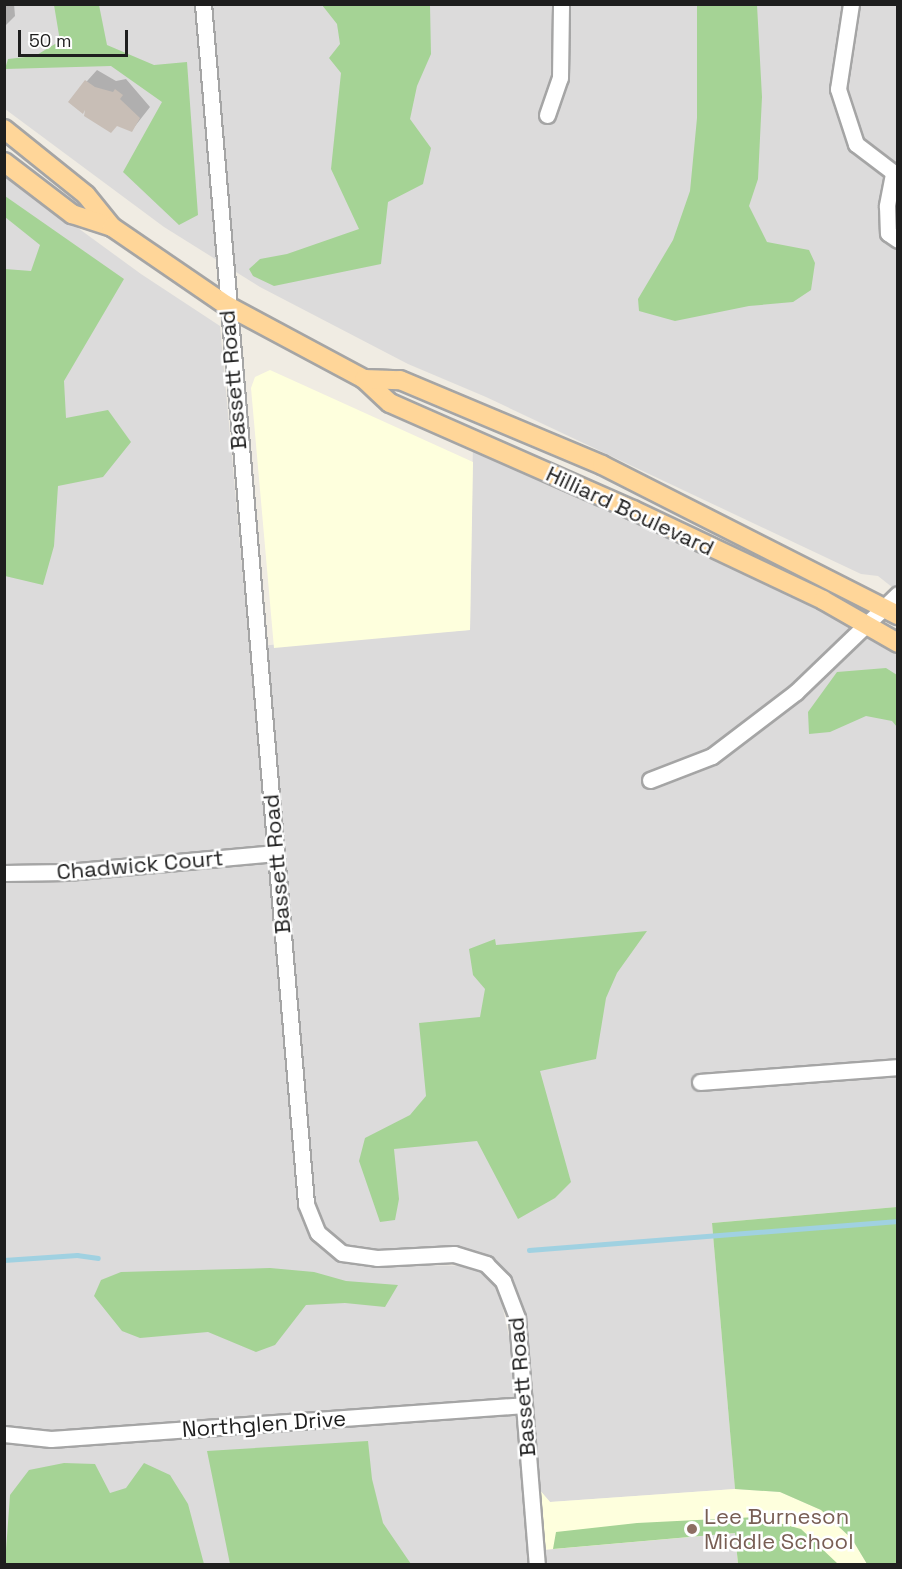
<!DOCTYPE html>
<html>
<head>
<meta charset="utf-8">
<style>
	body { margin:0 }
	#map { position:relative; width:902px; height:1569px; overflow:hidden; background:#f0ece3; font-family:"Space Grotesk",sans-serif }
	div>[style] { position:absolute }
	.residential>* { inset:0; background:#dcdbdb }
	.education>* { inset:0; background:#feffdd }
	.forest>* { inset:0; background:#a5d395 }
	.shadow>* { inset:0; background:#0003 }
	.stream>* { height:4.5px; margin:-2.25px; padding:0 2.25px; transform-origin:2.25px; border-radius:2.25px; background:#a0d1e1 }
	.building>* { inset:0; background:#c8beb6 }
	.roads { filter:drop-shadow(2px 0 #a5a5a5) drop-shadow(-2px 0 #a5a5a5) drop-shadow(0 2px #a5a5a5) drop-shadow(0 -2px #a5a5a5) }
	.minor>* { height:15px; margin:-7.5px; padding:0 7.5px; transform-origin:7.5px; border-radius:7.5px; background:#fff }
	.major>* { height:18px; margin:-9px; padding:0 9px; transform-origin:9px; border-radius:9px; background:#ffd699 }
	.dots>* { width:16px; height:16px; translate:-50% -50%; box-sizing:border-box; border:3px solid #fff; border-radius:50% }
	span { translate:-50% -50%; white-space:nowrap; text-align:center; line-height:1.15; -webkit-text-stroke:5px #fff; paint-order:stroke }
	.street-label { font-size:22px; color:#1e1e1e }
	.education-label { font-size:22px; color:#785e54 }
	.left { translate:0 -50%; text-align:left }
	.frame { position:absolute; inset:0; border:6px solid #1e1e1e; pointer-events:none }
	.scale { position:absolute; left:18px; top:30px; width:110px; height:27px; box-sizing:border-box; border:3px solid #1e1e1e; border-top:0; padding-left:8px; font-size:18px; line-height:21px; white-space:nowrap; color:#1e1e1e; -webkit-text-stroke:4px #fff; paint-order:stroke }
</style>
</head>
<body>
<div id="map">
	<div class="residential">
		<div style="clip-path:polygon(5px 5px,897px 5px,897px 591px,878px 576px,861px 574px,486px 397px,408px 364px,260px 287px,164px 227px,5px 109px)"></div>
		<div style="clip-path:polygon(4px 174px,141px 274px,220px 326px,301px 1210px,312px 1237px,332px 1256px,355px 1264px,476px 1266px,498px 1286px,515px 1364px,532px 1564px,5px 1564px)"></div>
		<div style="clip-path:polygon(473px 440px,897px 643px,897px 1207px,712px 1223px,735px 1489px,550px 1502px,538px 1488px,515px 1309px,480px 1261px,349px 1255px,311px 1219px,257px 646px,470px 630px)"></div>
		<div style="clip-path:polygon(736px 1533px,738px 1564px,543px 1564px,542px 1550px)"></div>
	</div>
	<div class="education">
		<div style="clip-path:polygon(270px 370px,473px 462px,470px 630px,274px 648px,251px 388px,255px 377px)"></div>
		<div style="clip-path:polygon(538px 1488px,550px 1502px,735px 1489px,780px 1492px,821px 1510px,852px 1539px,867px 1564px,738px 1564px,735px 1533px,542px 1550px)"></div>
	</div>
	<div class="forest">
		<div style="clip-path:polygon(99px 5px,107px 45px,154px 65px,187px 62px,198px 215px,179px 225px,123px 172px,162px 102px,111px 66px,5px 69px,8px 59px,35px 56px,60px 41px,54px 5px)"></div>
		<div style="clip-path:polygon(322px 5px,430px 5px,431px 54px,417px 86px,410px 119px,431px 148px,423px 184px,388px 202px,381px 264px,274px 286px,253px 276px,249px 269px,260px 259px,287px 254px,359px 229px,331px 169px,341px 73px,329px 58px,340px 44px,337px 24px)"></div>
		<div style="clip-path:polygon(697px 5px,757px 5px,762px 97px,758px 179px,749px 206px,767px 242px,809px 250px,815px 263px,811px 290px,793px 302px,749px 306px,675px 321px,639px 311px,638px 299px,673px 240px,690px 191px,697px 118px)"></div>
		<div style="clip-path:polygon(5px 196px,124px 279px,64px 381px,66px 418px,108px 410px,131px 442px,103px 477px,58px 486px,54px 546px,43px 585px,5px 576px,5px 269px,31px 271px,40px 245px,5px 217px)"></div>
		<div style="clip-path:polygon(886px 668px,897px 675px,897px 727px,892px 721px,866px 716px,830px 732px,809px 734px,808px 712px,837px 672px)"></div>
		<div style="clip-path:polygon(647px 931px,617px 973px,606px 998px,596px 1059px,540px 1071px,571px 1182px,555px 1198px,518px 1219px,477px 1141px,394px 1149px,399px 1199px,395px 1220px,380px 1222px,359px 1161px,365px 1138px,410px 1115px,426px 1096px,419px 1023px,480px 1017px,485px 989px,473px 975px,469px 949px,495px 939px,496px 945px)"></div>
		<div style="clip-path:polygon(897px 1207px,897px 1564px,867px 1564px,852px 1539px,821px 1510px,780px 1492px,735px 1489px,712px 1223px)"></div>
		<div style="clip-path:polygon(270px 1268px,314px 1272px,346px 1281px,398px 1285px,385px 1307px,345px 1303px,306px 1305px,275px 1345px,256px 1352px,208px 1332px,140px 1338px,122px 1331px,94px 1296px,101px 1280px,121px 1272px)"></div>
		<div style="clip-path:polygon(368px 1441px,372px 1479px,383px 1523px,411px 1564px,230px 1564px,207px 1451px)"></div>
		<div style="clip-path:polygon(64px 1463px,95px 1464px,110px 1493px,126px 1488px,144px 1463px,170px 1475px,188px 1504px,204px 1564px,5px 1564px,10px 1495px,29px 1470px)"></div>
		<div style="clip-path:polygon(757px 1517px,801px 1529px,838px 1564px,738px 1564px,735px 1533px,553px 1549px,556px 1532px,637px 1523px)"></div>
	</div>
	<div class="shadow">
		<div style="clip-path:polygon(4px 4px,14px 4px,15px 16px,4px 27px)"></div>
		<div style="clip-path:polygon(97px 70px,116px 81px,126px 79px,150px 107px,132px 130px,70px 100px)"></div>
	</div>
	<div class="stream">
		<div style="left:529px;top:1250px;width:370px;rotate:-4.5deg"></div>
		<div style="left:4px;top:1260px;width:73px;rotate:-3.9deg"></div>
		<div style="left:77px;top:1255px;width:21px;rotate:8deg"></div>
	</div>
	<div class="building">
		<div style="clip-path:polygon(85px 80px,95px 87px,113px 92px,115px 89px,123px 95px,120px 99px,140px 118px,132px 132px,117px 126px,111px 133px,84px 116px,85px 110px,83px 114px,68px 102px)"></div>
	</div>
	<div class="roads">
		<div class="minor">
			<div style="left:203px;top:4px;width:1204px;rotate:85.09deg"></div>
			<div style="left:306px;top:1204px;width:31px;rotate:68deg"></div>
			<div style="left:318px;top:1233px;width:31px;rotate:40deg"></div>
			<div style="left:342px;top:1253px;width:35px;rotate:8deg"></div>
			<div style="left:377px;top:1258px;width:77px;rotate:-3deg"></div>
			<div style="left:454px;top:1254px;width:34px;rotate:17deg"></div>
			<div style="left:486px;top:1264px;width:24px;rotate:45deg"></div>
			<div style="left:503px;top:1281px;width:40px;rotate:69deg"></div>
			<div style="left:517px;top:1318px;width:247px;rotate:85.4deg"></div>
			<div style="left:851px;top:4px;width:86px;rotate:98.7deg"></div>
			<div style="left:838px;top:89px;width:58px;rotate:71.9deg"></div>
			<div style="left:856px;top:144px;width:53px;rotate:37.3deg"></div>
			<div style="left:547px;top:115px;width:39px;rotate:-71deg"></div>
			<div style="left:560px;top:78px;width:74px;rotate:-89.2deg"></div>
			<div style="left:893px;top:174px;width:33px;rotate:101deg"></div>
			<div style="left:887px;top:206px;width:27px;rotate:88deg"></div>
			<div style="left:888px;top:233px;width:12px;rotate:35deg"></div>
			<div style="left:650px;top:780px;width:66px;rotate:-21.2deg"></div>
			<div style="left:712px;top:756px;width:106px;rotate:-37.3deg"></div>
			<div style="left:796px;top:692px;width:141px;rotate:-43.9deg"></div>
			<div style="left:4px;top:873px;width:63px;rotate:-0.9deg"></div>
			<div style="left:67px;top:872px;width:210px;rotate:-5.2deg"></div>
			<div style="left:700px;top:1082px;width:199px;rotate:-4.3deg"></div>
			<div style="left:4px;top:1434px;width:47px;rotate:6.1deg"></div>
			<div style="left:51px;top:1439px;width:474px;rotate:-4.1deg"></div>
		</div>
		<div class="major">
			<div style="left:4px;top:129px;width:105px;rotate:38.8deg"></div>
			<div style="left:86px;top:195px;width:41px;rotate:50.9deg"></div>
			<div style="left:4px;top:162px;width:86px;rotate:37.4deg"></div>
			<div style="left:72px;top:214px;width:42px;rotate:18deg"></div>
			<div style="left:112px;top:227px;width:138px;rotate:34.4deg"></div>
			<div style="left:226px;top:305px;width:157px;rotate:28.2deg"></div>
			<div style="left:364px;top:379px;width:35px;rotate:43deg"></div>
			<div style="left:390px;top:403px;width:266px;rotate:23.8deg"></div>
			<div style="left:633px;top:510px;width:210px;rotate:25.3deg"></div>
			<div style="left:823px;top:600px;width:86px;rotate:29.8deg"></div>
			<div style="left:364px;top:379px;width:36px;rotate:2deg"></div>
			<div style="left:400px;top:380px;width:219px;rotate:22.8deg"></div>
			<div style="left:602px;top:465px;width:332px;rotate:26.9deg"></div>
		</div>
	</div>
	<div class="dots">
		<div style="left:692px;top:1529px;background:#8d6e63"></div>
	</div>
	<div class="street-label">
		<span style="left:233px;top:380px;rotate:-95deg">Bassett Road</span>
		<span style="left:630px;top:511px;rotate:25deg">Hilliard Boulevard</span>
		<span style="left:277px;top:864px;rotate:-95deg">Bassett Road</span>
		<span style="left:140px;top:865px;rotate:-5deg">Chadwick Court</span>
		<span style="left:522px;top:1387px;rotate:-95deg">Bassett Road</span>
		<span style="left:264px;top:1424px;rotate:-4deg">Northglen Drive</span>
	</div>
	<div class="education-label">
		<span class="left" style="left:704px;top:1529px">Lee Burneson<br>Middle School</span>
	</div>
	<div class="frame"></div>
	<div class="scale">50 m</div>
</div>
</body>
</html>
